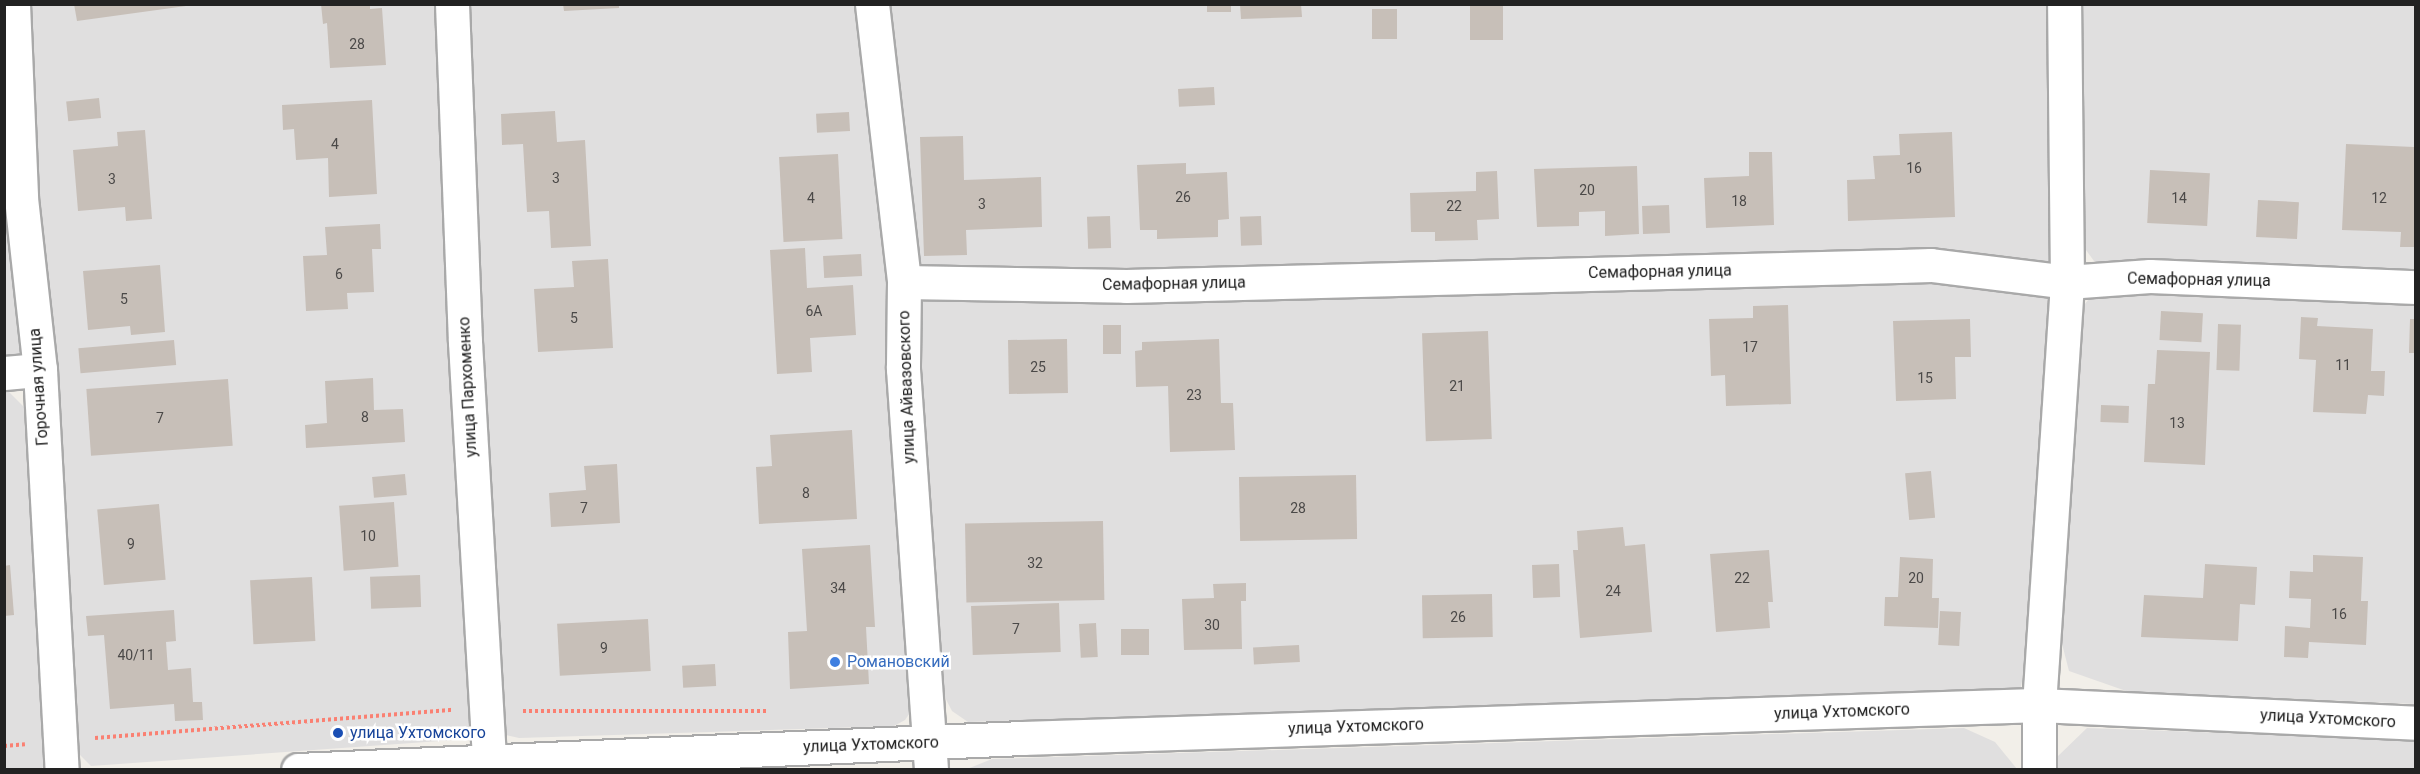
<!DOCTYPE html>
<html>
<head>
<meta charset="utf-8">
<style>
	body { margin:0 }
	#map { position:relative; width:2420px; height:774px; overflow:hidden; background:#f2efe9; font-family:Roboto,sans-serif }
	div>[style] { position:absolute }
	.residential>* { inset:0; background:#e0dfdf }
	.building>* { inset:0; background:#c7bfb8; transform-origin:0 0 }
	.path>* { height:4px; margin-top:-2px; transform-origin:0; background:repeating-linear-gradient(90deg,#fa8072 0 3px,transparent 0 6px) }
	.roads { filter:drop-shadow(2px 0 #a9a9a9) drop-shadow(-2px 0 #a9a9a9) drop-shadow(0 2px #a9a9a9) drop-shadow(0 -2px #a9a9a9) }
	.minor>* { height:33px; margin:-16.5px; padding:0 16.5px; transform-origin:16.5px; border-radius:16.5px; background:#fff }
	.tertiary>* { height:33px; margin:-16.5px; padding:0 16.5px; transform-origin:16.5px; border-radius:16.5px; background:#fff }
	.dots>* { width:16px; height:16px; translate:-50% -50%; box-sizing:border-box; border:3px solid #fff; border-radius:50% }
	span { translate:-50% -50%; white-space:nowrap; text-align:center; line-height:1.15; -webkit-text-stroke:5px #fff; paint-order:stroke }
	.number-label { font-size:14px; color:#4b4948 }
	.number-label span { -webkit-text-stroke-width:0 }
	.street-label { font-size:16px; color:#222 }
	.shop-label { font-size:16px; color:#366cbe }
	.left { translate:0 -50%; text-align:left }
	.transit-label { font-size:16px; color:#164399 }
	.frame { position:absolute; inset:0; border:6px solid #222; pointer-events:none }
</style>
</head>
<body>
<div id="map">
	<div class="residential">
		<div style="clip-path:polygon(20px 5px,442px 5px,475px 725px,465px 734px,454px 740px,91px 766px,79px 754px)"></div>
		<div style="clip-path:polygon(465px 5px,859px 5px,893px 268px,914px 707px,905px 720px,894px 726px,519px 738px,506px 735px,495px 723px)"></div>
		<div style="clip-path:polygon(882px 5px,2055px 5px,2053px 260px,2042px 265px,1126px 275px,916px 266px)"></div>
		<div style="clip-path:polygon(2079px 5px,2415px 5px,2415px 275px,2105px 266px,2094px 261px,2086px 250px,2080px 214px)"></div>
		<div style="clip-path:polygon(4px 53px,26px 349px,22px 361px,4px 366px)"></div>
		<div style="clip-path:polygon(1934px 274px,2045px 294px,2050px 304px,2034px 622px,2020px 691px,968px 722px,952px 711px,933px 674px,912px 315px,925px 300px,940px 293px)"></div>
		<div style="clip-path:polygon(2108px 291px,2415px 299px,2415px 704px,2129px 692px,2069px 671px,2060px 636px,2079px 311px,2089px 299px)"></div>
		<div style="clip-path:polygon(4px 387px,27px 410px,49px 760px,41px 769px,5px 769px)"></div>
		<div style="clip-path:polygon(1964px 728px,1995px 742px,2017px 769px,967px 769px,992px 759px)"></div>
		<div style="clip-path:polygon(2087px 728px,2415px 740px,2415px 769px,2054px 770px,2057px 757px)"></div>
	</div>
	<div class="building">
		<div style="clip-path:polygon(74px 4px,186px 4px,186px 6px,77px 21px)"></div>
		<div style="clip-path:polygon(321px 4px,370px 4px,370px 9px,382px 8px,386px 65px,330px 68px,327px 23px,323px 24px)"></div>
		<div style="clip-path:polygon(563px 4px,619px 4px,619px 8px,564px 11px)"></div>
		<div style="left:1207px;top:4px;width:24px;height:8px"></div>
		<div style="clip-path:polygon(1240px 4px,1301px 4px,1302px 17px,1241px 19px)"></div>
		<div style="left:1470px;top:4px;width:33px;height:36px"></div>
		<div style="left:1372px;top:9px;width:25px;height:30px"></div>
		<div style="left:1214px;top:87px;width:18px;height:36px;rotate:87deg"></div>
		<div style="left:99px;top:98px;width:20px;height:33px;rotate:84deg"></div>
		<div style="clip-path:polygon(372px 100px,377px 194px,329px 197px,328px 158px,296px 160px,294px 129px,283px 130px,282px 105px)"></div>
		<div style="clip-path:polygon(555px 111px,557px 142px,585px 140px,591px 246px,551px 248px,549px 211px,527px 212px,523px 144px,502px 145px,501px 114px)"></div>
		<div style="left:849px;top:112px;width:19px;height:33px;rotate:87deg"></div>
		<div style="clip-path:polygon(145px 130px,152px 219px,126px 221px,125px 207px,78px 211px,73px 150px,118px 146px,117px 132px)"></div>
		<div style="clip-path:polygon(1952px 132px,1955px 217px,1848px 221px,1847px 180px,1875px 179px,1873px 156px,1900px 155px,1899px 134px)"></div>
		<div style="clip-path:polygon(963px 136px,964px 180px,1041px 177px,1042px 227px,966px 230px,967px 255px,924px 256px,920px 137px)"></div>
		<div style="clip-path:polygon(2346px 144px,2414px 147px,2416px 247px,2400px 247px,2401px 232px,2342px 230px)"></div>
		<div style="clip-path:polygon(1749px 152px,1772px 152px,1774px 225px,1706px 228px,1704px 178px,1749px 176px)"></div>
		<div style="left:838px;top:154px;width:85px;height:59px;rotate:87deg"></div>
		<div style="clip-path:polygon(1186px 163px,1186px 174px,1227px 172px,1229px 219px,1218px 220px,1218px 237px,1157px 239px,1157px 230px,1140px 230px,1137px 165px)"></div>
		<div style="clip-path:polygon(1637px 166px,1639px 234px,1605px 236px,1605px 211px,1579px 212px,1579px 226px,1537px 227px,1534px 169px)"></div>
		<div style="left:2150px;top:170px;width:60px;height:53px;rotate:3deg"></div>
		<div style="clip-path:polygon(1497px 171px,1499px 219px,1477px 220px,1478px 240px,1435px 241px,1435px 232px,1411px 232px,1410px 193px,1476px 191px,1476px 172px)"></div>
		<div style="left:2258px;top:200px;width:41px;height:37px;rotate:3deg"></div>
		<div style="left:1669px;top:205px;width:28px;height:27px;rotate:88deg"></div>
		<div style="left:1110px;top:216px;width:32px;height:23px;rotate:88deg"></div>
		<div style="left:1261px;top:216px;width:29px;height:21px;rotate:88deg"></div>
		<div style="clip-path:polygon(380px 224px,381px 249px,372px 249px,374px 292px,347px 293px,348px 309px,306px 311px,303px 256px,327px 255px,325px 227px)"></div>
		<div style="clip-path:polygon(805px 248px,807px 288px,853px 285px,856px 335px,810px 338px,812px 372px,777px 374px,770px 250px)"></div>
		<div style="left:861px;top:254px;width:22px;height:38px;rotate:87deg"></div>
		<div style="clip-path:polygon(608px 259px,613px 348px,538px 352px,534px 289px,574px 287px,572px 261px)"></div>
		<div style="clip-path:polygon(160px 265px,165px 332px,131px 335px,130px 326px,88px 330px,83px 271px)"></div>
		<div style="clip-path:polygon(1788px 305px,1791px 404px,1726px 406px,1725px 375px,1711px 376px,1709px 319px,1753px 318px,1753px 306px)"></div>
		<div style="left:2161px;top:311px;width:42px;height:29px;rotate:3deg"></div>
		<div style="clip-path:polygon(2301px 317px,2318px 318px,2317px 326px,2373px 329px,2371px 371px,2385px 371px,2384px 396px,2368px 395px,2366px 414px,2313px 412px,2316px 360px,2299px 359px)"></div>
		<div style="clip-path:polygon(1970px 319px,1971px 357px,1955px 357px,1956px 399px,1896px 401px,1893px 321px)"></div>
		<div style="clip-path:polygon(2410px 319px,2416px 319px,2416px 353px,2409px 353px)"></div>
		<div style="left:2218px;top:324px;width:23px;height:46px;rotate:2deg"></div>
		<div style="left:1103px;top:325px;width:18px;height:29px"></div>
		<div style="left:1488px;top:331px;width:108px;height:66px;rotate:88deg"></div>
		<div style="left:1067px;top:339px;width:54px;height:59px;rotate:89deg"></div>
		<div style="clip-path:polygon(1219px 339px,1221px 403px,1233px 403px,1235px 450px,1170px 452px,1168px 386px,1136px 387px,1135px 351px,1142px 350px,1142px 342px)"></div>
		<div style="left:174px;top:340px;width:25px;height:96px;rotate:85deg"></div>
		<div style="clip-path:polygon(2157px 350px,2210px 352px,2205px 465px,2144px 462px,2148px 384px,2155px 384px)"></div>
		<div style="clip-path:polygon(373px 378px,374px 410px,403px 409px,405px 442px,306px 448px,305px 425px,327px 423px,325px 381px)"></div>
		<div style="left:228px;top:379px;width:67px;height:142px;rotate:86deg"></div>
		<div style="left:2101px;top:405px;width:28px;height:17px;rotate:2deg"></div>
		<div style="clip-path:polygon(852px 430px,857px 519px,759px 524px,756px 467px,772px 466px,770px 435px)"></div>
		<div style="clip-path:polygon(617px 464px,620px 523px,551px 527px,549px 493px,586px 490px,584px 466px)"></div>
		<div style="left:1931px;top:471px;width:47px;height:26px;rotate:85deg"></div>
		<div style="left:405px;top:474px;width:21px;height:33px;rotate:85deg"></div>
		<div style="left:1356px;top:475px;width:64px;height:117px;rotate:89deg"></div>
		<div style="left:394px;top:502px;width:65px;height:55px;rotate:86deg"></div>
		<div style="left:159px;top:504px;width:76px;height:62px;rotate:85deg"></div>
		<div style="left:1103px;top:521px;width:79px;height:138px;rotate:89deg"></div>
		<div style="clip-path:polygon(1623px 527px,1625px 546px,1645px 544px,1652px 632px,1580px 638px,1573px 550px,1578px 550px,1577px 531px)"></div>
		<div style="clip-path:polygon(870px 545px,875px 627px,866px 627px,869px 684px,790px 689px,788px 632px,807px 631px,802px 549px)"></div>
		<div style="clip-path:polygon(1769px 550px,1773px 602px,1768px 602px,1770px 628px,1716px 632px,1710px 554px)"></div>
		<div style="clip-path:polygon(2313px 555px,2363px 557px,2361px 601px,2368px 601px,2366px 645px,2309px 642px,2308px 658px,2284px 657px,2285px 626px,2310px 628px,2311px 599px,2289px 598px,2290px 571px,2313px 572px)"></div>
		<div style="clip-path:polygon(1900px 557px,1933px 559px,1932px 598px,1939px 598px,1938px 628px,1884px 626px,1885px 597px,1898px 597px)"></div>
		<div style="left:1559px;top:564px;width:33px;height:27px;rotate:88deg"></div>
		<div style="clip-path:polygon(2205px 564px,2257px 567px,2255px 605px,2240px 604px,2238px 641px,2141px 637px,2144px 595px,2203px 598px)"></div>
		<div style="clip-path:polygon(10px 565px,14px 615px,4px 616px,4px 566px)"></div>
		<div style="left:420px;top:575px;width:32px;height:50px;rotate:88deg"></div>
		<div style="left:312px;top:577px;width:64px;height:62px;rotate:87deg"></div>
		<div style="clip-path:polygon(1246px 583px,1246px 601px,1241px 601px,1242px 649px,1184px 650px,1182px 599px,1214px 598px,1213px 584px)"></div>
		<div style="left:1492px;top:594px;width:43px;height:70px;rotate:89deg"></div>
		<div style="left:1059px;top:603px;width:49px;height:88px;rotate:88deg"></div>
		<div style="clip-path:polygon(174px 610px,176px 641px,166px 642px,168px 670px,191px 668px,193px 702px,202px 702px,203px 720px,175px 721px,174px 704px,110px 709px,104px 635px,88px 636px,86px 616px)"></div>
		<div style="left:1940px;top:611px;width:21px;height:34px;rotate:3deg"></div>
		<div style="left:648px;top:619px;width:52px;height:91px;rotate:87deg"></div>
		<div style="left:1096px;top:623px;width:34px;height:17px;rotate:87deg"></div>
		<div style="left:1149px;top:629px;width:26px;height:28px;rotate:90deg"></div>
		<div style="left:1299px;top:645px;width:17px;height:46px;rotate:87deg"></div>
		<div style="left:715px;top:664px;width:22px;height:33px;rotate:87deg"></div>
	</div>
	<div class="path">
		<div style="left:523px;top:711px;width:244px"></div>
		<div style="left:95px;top:738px;width:359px;rotate:-4.5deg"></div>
		<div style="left:4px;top:746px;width:21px;rotate:-5deg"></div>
	</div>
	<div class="roads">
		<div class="minor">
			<div style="left:13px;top:4px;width:194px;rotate:87.6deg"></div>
			<div style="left:21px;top:198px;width:173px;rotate:83.7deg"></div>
			<div style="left:40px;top:370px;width:401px;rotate:86.9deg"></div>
			<div style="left:452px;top:4px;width:338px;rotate:87.8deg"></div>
			<div style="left:465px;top:342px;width:429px;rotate:86.7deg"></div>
			<div style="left:872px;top:4px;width:280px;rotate:83.4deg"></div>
			<div style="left:904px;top:282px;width:87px;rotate:90.7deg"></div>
			<div style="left:903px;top:369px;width:402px;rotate:86deg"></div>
			<div style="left:904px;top:282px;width:222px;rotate:1deg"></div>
			<div style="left:1126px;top:286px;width:805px;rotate:-1.49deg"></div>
			<div style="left:1931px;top:265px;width:137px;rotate:7.1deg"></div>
			<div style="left:2067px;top:282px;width:83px;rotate:-4.1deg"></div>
			<div style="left:2150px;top:276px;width:266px;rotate:2.4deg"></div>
			<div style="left:4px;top:373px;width:36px;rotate:-5deg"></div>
			<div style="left:2039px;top:770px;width:65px;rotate:-90deg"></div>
			<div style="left:2039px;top:705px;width:424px;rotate:-86.2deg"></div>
			<div style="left:2067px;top:282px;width:278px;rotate:-90.6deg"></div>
		</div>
		<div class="tertiary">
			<div style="left:298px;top:770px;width:725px;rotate:-2.53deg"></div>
			<div style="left:1022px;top:738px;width:1018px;rotate:-1.86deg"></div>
			<div style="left:2039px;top:705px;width:377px;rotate:2.7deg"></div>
		</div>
	</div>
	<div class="dots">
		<div style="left:835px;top:662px;background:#3f7fe0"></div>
		<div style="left:338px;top:733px;background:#1a4fb4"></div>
	</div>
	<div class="number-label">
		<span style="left:357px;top:44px">28</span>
		<span style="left:335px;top:144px">4</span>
		<span style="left:1914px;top:168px">16</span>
		<span style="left:556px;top:178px">3</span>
		<span style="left:112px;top:179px">3</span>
		<span style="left:1587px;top:190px">20</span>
		<span style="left:1183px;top:197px">26</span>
		<span style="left:811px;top:198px">4</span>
		<span style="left:2179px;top:198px">14</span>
		<span style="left:2379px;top:198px">12</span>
		<span style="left:1739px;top:201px">18</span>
		<span style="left:982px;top:204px">3</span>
		<span style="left:1454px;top:206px">22</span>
		<span style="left:339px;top:274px">6</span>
		<span style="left:124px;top:299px">5</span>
		<span style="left:814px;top:311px">6А</span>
		<span style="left:574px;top:318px">5</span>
		<span style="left:1750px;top:347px">17</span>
		<span style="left:2343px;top:365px">11</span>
		<span style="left:1038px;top:367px">25</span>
		<span style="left:1925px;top:378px">15</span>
		<span style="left:1457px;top:386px">21</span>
		<span style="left:1194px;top:395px">23</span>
		<span style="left:365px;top:417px">8</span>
		<span style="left:160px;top:418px">7</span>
		<span style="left:2177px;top:423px">13</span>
		<span style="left:806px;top:493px">8</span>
		<span style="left:584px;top:508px">7</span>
		<span style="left:1298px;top:508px">28</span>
		<span style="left:368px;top:536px">10</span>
		<span style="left:131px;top:544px">9</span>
		<span style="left:1035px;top:563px">32</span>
		<span style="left:1742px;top:578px">22</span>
		<span style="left:1916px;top:578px">20</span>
		<span style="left:838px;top:588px">34</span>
		<span style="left:1613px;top:591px">24</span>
		<span style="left:2339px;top:614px">16</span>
		<span style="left:1458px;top:617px">26</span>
		<span style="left:1212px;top:625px">30</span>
		<span style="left:1016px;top:629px">7</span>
		<span style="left:604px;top:648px">9</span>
		<span style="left:136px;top:655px">40/11</span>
	</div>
	<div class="street-label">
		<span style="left:1660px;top:272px;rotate:-1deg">Семафорная улица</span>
		<span style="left:2199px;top:280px;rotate:1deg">Семафорная улица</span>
		<span style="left:1174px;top:284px;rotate:-1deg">Семафорная улица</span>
		<span style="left:39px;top:387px;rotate:-94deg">Горочная улица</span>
		<span style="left:468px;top:387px;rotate:-93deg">улица Пархоменко</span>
		<span style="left:907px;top:387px;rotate:-92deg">улица Айвазовского</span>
		<span style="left:1842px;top:712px;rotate:-2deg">улица Ухтомского</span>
		<span style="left:2328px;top:719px;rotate:3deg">улица Ухтомского</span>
		<span style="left:1356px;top:727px;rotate:-2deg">улица Ухтомского</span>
		<span style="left:871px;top:745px;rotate:-2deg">улица Ухтомского</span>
	</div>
	<div class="shop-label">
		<span class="left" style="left:847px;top:662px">Романовский</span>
	</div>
	<div class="transit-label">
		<span class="left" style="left:350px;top:733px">улица Ухтомского</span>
	</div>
	<div class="frame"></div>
</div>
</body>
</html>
